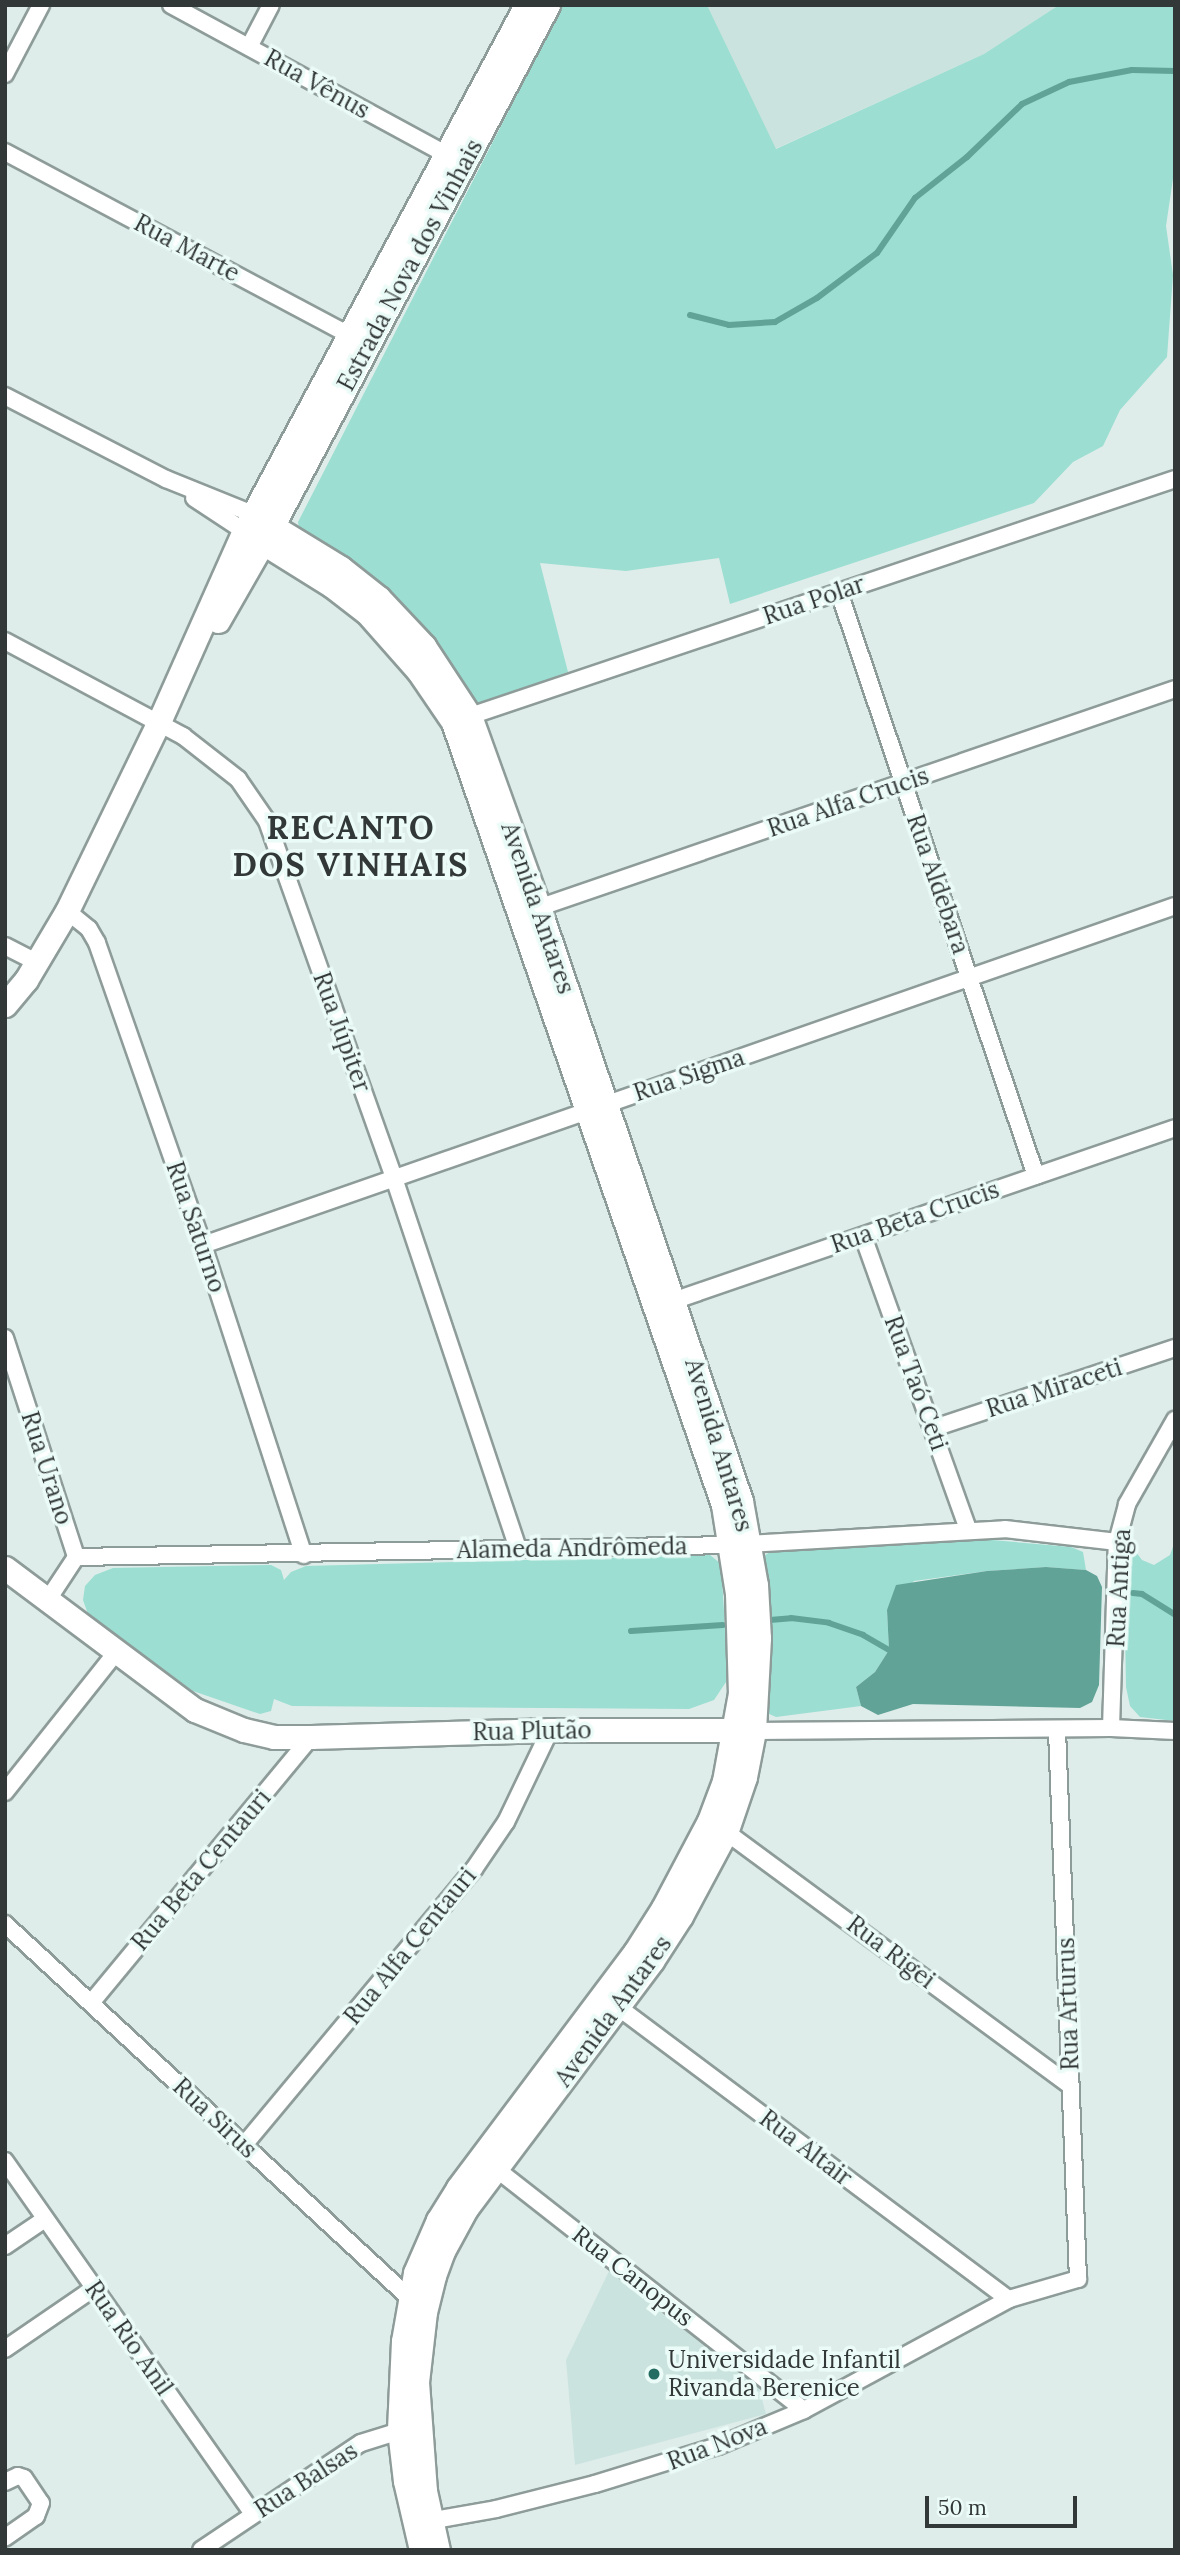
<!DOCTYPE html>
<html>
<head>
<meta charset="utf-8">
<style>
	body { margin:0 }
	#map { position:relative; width:1180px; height:2555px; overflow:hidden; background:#deedea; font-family:Lora,serif }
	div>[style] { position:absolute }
	.built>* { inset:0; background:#cbe3de }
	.green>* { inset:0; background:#9cded2 }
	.water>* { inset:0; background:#62a398 }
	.stream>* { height:6px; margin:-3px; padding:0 3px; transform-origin:3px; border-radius:3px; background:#62a398 }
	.roads { filter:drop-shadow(2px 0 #8e9c99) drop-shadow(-2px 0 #8e9c99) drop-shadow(0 2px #8e9c99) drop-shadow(0 -2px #8e9c99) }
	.street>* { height:16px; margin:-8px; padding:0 8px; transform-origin:8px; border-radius:8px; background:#fff }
	.secondary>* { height:23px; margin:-11.5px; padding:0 11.5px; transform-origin:11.5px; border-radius:11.5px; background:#fff }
	.dots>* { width:19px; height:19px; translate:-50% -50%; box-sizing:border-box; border:4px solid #ebfbf7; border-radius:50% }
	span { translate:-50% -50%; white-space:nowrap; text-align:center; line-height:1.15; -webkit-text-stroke:7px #ebfbf7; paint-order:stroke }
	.street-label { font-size:24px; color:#323837 }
	.poi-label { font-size:24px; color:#323837 }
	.left { translate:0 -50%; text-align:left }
	.district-label { font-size:32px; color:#323837; font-weight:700; letter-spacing:2px }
	.frame { position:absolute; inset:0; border:7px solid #323837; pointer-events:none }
	.scale { position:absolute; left:925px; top:2496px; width:152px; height:32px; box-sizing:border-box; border:4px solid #323837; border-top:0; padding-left:9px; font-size:21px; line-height:24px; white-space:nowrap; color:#323837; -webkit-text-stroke:5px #ebfbf7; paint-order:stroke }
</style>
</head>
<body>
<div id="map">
	<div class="built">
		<div style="clip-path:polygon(707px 5px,1059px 5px,984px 54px,775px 149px)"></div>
		<div style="clip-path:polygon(610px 2269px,759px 2388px,766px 2414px,575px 2465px,566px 2360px)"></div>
	</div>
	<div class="green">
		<div style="clip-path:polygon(563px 5px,707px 5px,776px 149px,984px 54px,1059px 5px,1175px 5px,1175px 165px,1166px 226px,1173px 275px,1167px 357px,1120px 410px,1103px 446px,1073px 462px,1034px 503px,730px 604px,719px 558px,626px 571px,540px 563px,568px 672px,475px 706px,451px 666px,403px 603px,373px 576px,299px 529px,298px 522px)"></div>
		<div style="clip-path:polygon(969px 1538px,1071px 1547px,1083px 1552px,1086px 1570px,1046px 1567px,987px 1571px,914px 1581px,887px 1610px,889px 1650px,875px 1672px,856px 1687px,861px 1706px,776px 1717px,767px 1713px,764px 1704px,764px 1556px,774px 1549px)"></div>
		<div style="clip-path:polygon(1175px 1541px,1175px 1721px,1140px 1717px,1130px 1706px,1126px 1687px,1125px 1628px,1126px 1555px,1132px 1547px,1142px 1560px,1154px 1565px,1170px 1555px)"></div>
		<div style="clip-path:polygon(710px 1555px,721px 1564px,727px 1659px,726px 1682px,714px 1700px,689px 1709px,292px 1706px,274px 1699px,271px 1711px,260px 1714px,193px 1691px,88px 1614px,83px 1600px,85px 1586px,95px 1575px,113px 1568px,271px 1565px,281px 1570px,284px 1580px,291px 1572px,306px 1566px)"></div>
	</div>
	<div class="water">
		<div style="clip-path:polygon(1046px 1567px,1086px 1570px,1097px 1576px,1102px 1587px,1099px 1685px,1092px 1702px,1080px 1708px,913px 1704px,878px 1715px,861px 1706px,856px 1687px,875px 1672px,889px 1650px,887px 1610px,896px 1585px,987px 1571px)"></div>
	</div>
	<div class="stream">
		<div style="left:690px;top:315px;width:40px;rotate:14.4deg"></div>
		<div style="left:729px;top:325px;width:46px;rotate:-3.7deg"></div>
		<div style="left:775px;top:322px;width:48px;rotate:-29.7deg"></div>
		<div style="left:817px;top:298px;width:75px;rotate:-36.9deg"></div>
		<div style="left:877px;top:253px;width:67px;rotate:-55.4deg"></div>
		<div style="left:915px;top:198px;width:66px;rotate:-38.3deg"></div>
		<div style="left:967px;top:157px;width:76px;rotate:-43.9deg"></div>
		<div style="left:1022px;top:104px;width:52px;rotate:-25.1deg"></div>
		<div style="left:1069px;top:82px;width:64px;rotate:-10.8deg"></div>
		<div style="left:1132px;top:70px;width:43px;rotate:1.3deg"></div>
		<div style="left:1133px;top:1593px;width:9px;rotate:6deg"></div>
		<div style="left:1142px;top:1594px;width:39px;rotate:32deg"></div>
		<div style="left:770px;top:1620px;width:21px;rotate:-5deg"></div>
		<div style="left:791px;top:1618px;width:38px;rotate:7deg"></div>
		<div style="left:829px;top:1623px;width:36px;rotate:19deg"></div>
		<div style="left:863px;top:1635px;width:30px;rotate:30deg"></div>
		<div style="left:631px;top:1631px;width:92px;rotate:-3.7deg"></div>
	</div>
	<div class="roads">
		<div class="street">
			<div style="left:171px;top:5px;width:323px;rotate:28.5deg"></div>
			<div style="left:249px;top:47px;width:47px;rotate:-62.4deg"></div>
			<div style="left:5px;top:74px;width:78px;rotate:-62.4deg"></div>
			<div style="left:5px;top:152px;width:401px;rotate:28deg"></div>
			<div style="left:5px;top:396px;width:181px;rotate:27.3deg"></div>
			<div style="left:166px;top:479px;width:94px;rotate:21.9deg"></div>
			<div style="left:194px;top:498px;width:60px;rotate:33.4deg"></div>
			<div style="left:839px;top:592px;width:616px;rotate:71.36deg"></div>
			<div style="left:5px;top:641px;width:202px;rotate:28.1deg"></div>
			<div style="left:183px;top:736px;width:70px;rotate:38deg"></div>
			<div style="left:238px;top:779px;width:51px;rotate:55.4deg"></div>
			<div style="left:267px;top:821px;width:379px;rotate:70.4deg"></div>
			<div style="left:394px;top:1178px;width:391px;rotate:71.5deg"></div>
			<div style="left:461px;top:719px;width:753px;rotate:-18.58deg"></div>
			<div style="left:532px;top:910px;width:680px;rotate:-18.97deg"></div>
			<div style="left:67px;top:911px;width:28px;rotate:39deg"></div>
			<div style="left:89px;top:929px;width:16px;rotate:60deg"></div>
			<div style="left:97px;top:943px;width:320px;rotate:70.7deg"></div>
			<div style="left:203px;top:1245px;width:326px;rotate:72deg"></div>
			<div style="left:5px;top:946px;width:36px;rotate:27deg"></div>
			<div style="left:863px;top:1236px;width:312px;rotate:70.3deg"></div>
			<div style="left:203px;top:1245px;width:1029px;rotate:-19.23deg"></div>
			<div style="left:664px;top:1304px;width:540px;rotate:-19deg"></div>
			<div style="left:5px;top:1338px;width:230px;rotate:72deg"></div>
			<div style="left:934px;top:1428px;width:254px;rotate:-18.4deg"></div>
			<div style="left:49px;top:1598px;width:49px;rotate:-56.6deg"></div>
			<div style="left:76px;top:1557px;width:654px;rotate:-1.05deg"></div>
			<div style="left:730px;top:1545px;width:275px;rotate:-3.3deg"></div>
			<div style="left:1005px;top:1529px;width:113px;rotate:6.6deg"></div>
			<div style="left:1111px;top:1728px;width:186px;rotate:-88.2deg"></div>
			<div style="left:1117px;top:1542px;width:39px;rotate:-75deg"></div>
			<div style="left:1127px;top:1504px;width:97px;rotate:-60.3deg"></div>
			<div style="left:754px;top:1731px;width:357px;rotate:-0.5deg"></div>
			<div style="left:1111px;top:1728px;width:64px;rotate:2.7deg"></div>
			<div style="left:5px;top:1792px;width:180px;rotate:-51.5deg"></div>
			<div style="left:718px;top:1826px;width:438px;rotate:36.4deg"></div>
			<div style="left:5px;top:1924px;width:560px;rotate:42.76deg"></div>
			<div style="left:610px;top:2001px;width:498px;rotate:36.8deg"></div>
			<div style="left:91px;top:2003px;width:345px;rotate:-50.4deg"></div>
			<div style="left:244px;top:2145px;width:359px;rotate:-50.2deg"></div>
			<div style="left:474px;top:1869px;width:57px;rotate:-55.8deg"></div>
			<div style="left:506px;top:1822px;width:102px;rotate:-64.4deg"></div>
			<div style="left:5px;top:2161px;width:431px;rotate:54.9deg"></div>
			<div style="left:495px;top:2168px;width:392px;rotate:38.1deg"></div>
			<div style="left:5px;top:2246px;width:48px;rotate:-34deg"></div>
			<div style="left:5px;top:2349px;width:108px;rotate:-34.4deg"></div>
			<div style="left:5px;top:2482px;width:14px;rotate:-25deg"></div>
			<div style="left:18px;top:2476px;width:6px;rotate:18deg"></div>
			<div style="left:24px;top:2478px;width:30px;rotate:56deg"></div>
			<div style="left:41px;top:2503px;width:14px;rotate:111deg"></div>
			<div style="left:36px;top:2516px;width:38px;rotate:145deg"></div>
			<div style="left:423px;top:2522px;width:74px;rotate:-10.1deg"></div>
			<div style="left:496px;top:2509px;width:102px;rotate:-14.2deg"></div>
			<div style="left:595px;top:2484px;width:129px;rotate:-17.2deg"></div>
			<div style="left:718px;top:2446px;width:93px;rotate:-22.7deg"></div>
			<div style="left:804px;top:2410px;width:233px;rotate:-28.4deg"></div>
			<div style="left:1009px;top:2299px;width:72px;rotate:-16.2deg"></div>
			<div style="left:1078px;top:2279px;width:550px;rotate:-92.19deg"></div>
			<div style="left:201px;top:2550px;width:192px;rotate:-33.8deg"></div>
			<div style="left:361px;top:2443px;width:50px;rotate:-17.4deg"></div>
		</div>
		<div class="secondary">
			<div style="left:253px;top:514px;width:103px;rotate:31.5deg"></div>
			<div style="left:341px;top:568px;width:48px;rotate:38.3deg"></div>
			<div style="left:379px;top:598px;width:66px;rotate:46.8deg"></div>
			<div style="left:424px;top:646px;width:84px;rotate:56.7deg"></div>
			<div style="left:470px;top:716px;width:204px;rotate:70.2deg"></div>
			<div style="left:539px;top:908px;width:626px;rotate:71.19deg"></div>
			<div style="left:741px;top:1501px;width:85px;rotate:79.9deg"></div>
			<div style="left:756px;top:1585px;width:53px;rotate:86.8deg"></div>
			<div style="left:759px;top:1638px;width:93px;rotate:93.1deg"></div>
			<div style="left:754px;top:1731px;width:47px;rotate:101.1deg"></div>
			<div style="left:745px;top:1777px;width:56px;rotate:108.8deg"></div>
			<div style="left:727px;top:1830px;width:98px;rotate:118.1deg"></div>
			<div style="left:681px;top:1916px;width:54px;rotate:122.8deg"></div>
			<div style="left:652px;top:1961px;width:308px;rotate:126.9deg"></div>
			<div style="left:467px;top:2207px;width:50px;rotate:118.6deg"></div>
			<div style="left:443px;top:2251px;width:27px;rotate:110deg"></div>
			<div style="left:434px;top:2276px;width:37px;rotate:104deg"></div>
			<div style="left:425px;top:2312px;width:70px;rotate:96.5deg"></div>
			<div style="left:417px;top:2382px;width:109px;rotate:85.8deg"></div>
			<div style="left:425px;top:2491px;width:60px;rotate:77.6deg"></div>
			<div style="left:244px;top:531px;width:104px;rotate:32deg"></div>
			<div style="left:332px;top:586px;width:44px;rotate:37.6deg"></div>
			<div style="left:367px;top:613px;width:79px;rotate:48.6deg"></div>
			<div style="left:419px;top:672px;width:60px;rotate:55.8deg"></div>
			<div style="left:453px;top:722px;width:828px;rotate:70.97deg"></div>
			<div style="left:723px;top:1505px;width:89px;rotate:81deg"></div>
			<div style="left:737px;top:1593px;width:100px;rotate:88.3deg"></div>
			<div style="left:740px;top:1693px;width:89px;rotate:100.3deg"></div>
			<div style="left:724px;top:1781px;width:43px;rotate:110.6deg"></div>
			<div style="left:709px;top:1821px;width:98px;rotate:117.9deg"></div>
			<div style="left:663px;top:1908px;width:52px;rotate:122.5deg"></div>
			<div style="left:635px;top:1952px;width:295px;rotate:126.9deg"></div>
			<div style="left:458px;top:2188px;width:38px;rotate:122deg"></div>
			<div style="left:438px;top:2220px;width:58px;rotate:113.5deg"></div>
			<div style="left:415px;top:2273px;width:69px;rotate:100deg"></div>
			<div style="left:403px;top:2341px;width:89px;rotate:92.6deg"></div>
			<div style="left:399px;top:2430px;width:51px;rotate:83.3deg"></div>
			<div style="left:405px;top:2481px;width:71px;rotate:76.9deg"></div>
			<div style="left:218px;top:621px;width:111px;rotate:-60.2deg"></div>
			<div style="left:273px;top:525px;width:588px;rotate:-62.13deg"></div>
			<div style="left:5px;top:1005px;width:33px;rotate:-50deg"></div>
			<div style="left:26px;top:980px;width:80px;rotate:-59.3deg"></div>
			<div style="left:67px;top:911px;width:208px;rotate:-64.1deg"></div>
			<div style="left:158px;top:724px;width:211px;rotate:-66deg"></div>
			<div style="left:244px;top:531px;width:597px;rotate:-61.8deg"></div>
			<div style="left:5px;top:1568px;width:237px;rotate:36.8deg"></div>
			<div style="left:195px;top:1710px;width:53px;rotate:22.2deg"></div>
			<div style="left:244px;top:1730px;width:31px;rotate:13deg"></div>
			<div style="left:274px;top:1737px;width:37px"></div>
			<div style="left:311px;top:1737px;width:239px;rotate:-1.7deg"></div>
			<div style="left:550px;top:1730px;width:198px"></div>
		</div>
	</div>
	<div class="dots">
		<div style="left:654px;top:2374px;background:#256c62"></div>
	</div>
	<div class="street-label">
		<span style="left:317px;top:84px;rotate:29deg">Rua Vênus</span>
		<span style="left:187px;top:248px;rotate:28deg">Rua Marte</span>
		<span style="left:410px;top:265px;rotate:-62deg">Estrada Nova dos Vinhais</span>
		<span style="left:814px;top:600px;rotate:-19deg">Rua Polar</span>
		<span style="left:848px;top:802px;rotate:-19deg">Rua Alfa Crucis</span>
		<span style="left:938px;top:884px;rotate:71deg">Rua Aldebara</span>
		<span style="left:538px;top:908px;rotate:71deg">Avenida Antares</span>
		<span style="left:342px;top:1032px;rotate:70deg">Rua Júpiter</span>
		<span style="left:689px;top:1075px;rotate:-19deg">Rua Sigma</span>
		<span style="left:915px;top:1217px;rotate:-19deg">Rua Beta Crucis</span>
		<span style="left:196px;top:1227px;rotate:71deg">Rua Saturno</span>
		<span style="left:916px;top:1383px;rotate:70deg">Rua Taó Ceti</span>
		<span style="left:1054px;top:1388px;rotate:-18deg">Rua Miraceti</span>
		<span style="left:719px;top:1445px;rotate:73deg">Avenida Antares</span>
		<span style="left:47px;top:1468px;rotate:72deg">Rua Urano</span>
		<span style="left:572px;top:1548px;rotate:-1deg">Alameda Andrômeda</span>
		<span style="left:1119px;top:1588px;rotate:-87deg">Rua Antiga</span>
		<span style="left:532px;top:1731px;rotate:-1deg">Rua Plutão</span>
		<span style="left:201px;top:1870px;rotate:-50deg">Rua Beta Centauri</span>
		<span style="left:410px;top:1946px;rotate:-51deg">Rua Alfa Centauri</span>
		<span style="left:891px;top:1952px;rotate:37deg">Rua Rigei</span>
		<span style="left:1068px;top:2004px;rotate:-92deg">Rua Arturus</span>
		<span style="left:613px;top:2011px;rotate:-54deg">Avenida Antares</span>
		<span style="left:215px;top:2118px;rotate:43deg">Rua Sirus</span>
		<span style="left:806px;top:2148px;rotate:37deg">Rua Altair</span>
		<span style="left:633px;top:2276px;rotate:38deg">Rua Canopus</span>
		<span style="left:129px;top:2338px;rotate:55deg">Rua Rio Anil</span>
		<span style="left:717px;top:2444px;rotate:-21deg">Rua Nova</span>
		<span style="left:306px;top:2480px;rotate:-33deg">Rua Balsas</span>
	</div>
	<div class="poi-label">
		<span class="left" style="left:668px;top:2374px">Universidade Infantil<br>Rivanda Berenice</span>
	</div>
	<div class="district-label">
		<span style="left:351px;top:847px">RECANTO<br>DOS VINHAIS</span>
	</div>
	<div class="frame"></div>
	<div class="scale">50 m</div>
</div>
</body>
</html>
